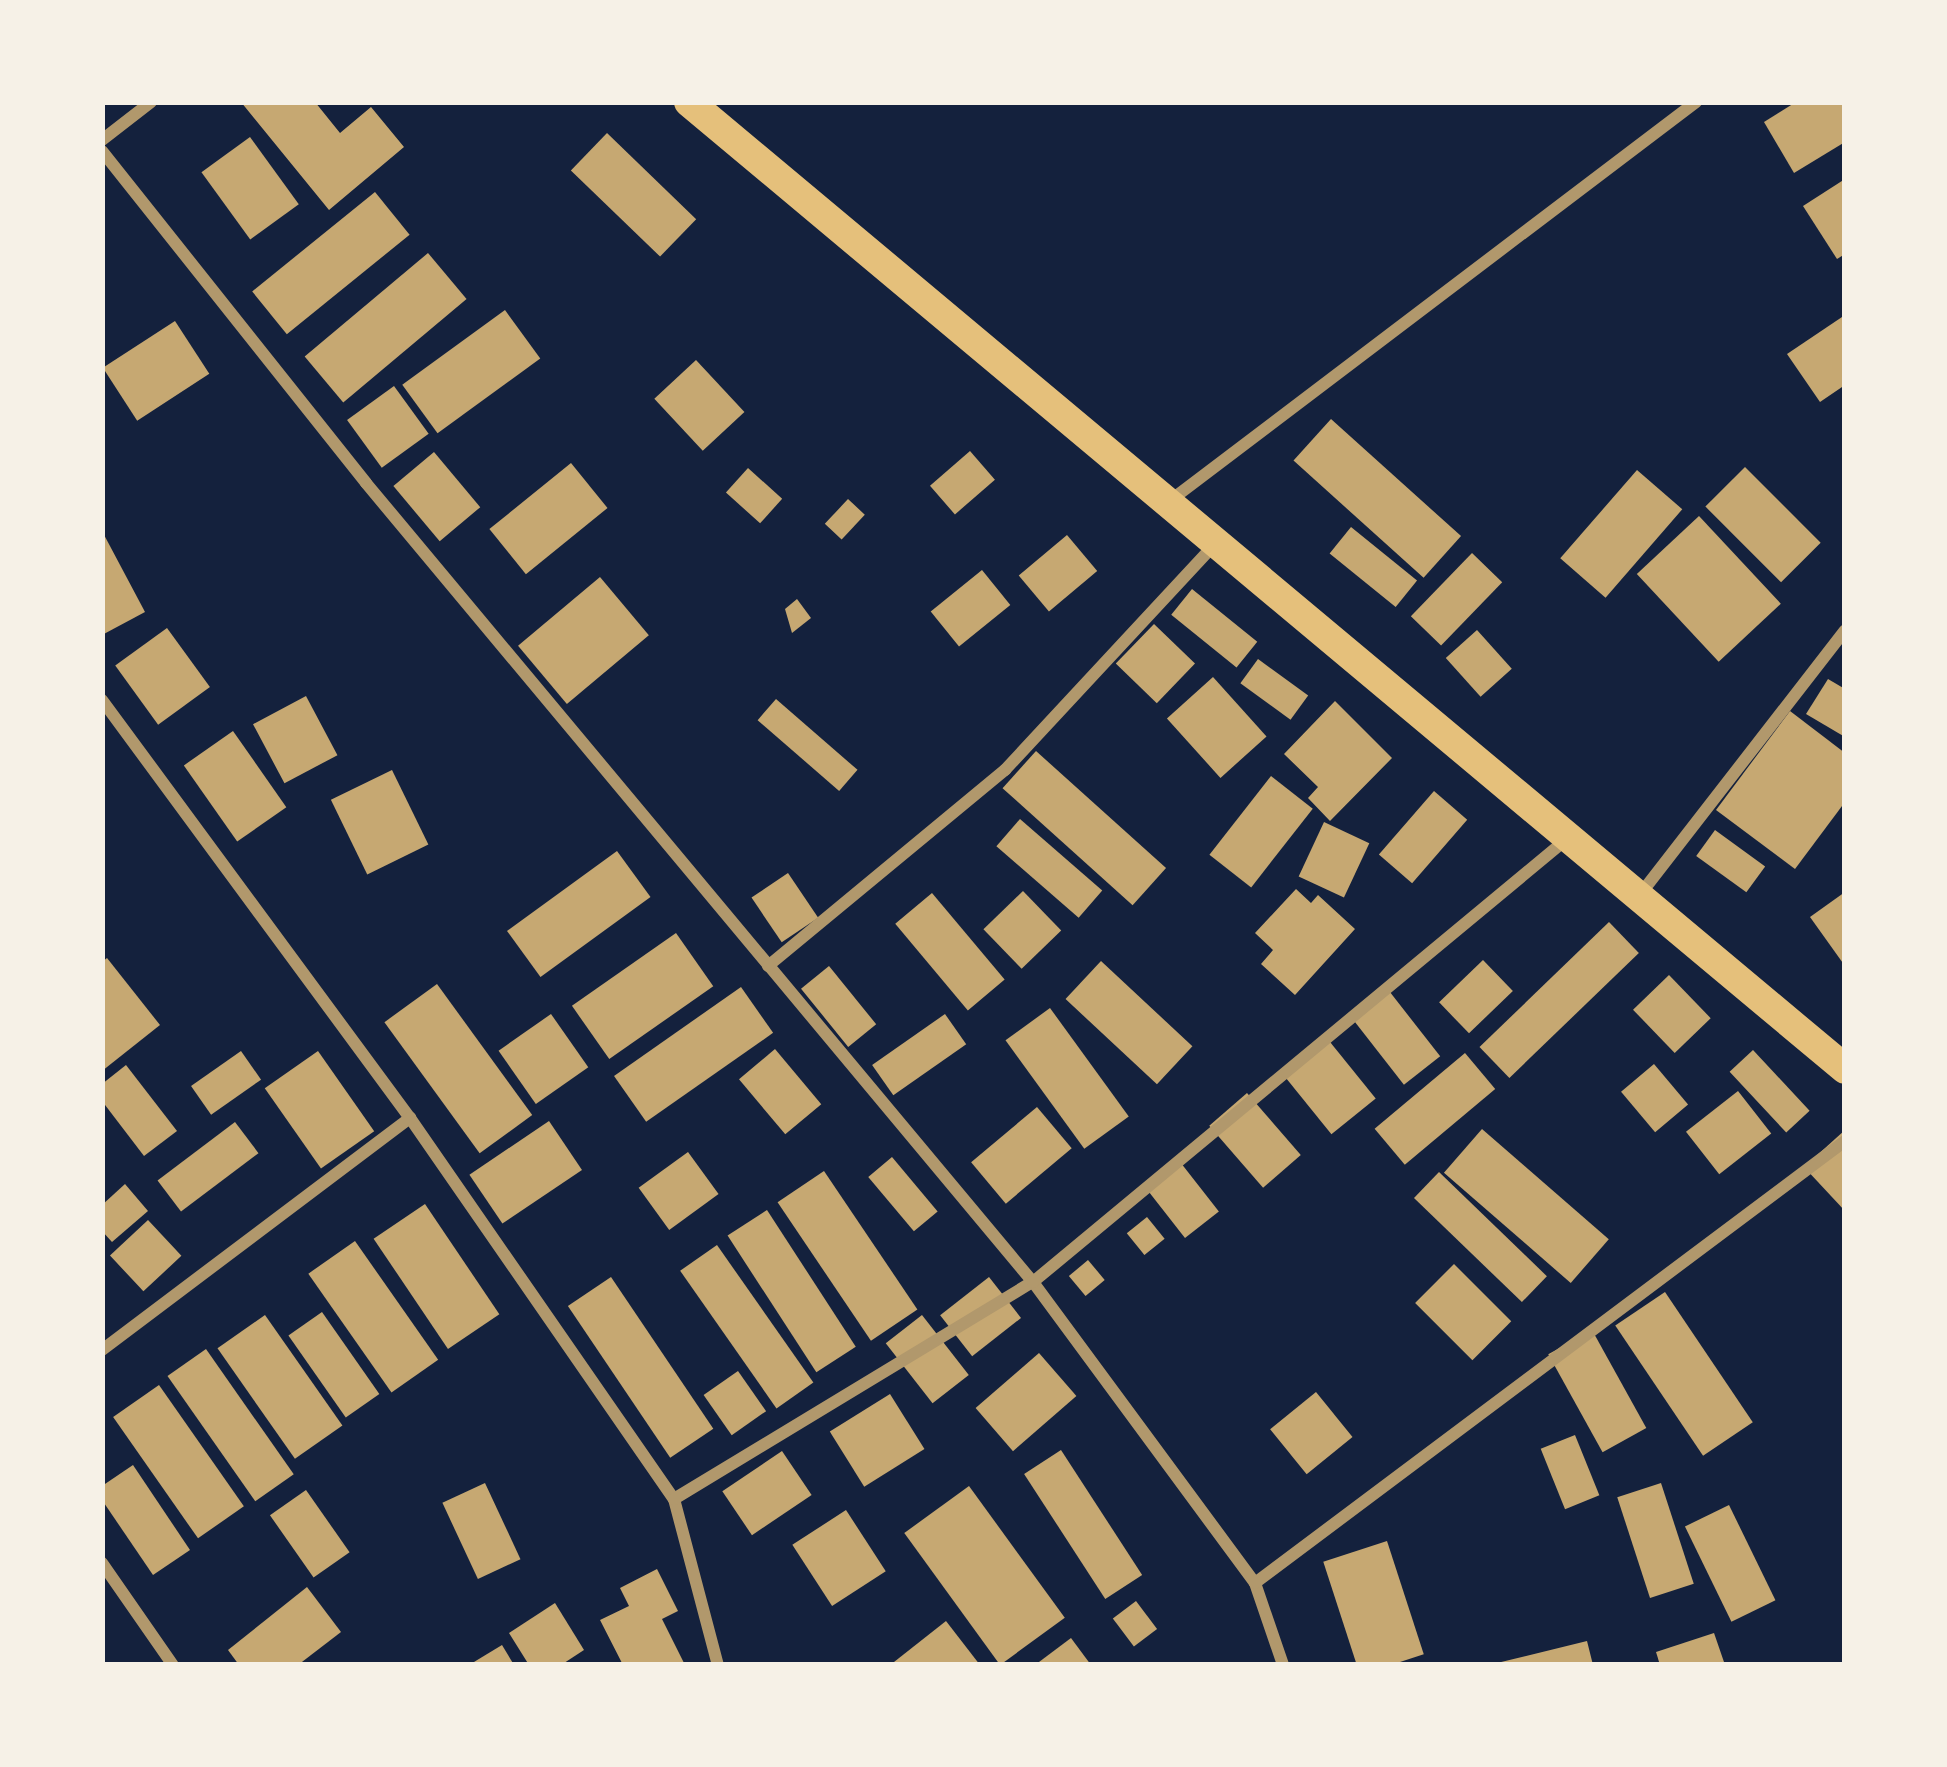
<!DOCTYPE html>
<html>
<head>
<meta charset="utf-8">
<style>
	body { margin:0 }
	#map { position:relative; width:1947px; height:1767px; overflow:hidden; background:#14213d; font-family:Arial,sans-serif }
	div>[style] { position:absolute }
	.building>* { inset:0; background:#c6a872; transform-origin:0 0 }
	.minor>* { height:12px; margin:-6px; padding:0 6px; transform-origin:6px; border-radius:6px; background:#b1986c }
	.primary>* { height:30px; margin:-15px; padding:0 15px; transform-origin:15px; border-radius:15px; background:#e5c07b }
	span { translate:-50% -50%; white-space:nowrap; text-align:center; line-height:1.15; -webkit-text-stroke:12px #f6f1e7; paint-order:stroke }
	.frame { position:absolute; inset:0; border:105px solid #f6f1e7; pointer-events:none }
</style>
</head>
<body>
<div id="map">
	<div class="building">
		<div style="clip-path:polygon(241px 102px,315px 102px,340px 133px,371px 107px,404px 147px,329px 210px)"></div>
		<div style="clip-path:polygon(1796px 102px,1845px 102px,1845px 142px,1794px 173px,1764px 122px)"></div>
		<div style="left:607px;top:133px;width:124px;height:52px;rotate:44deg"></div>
		<div style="left:250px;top:137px;width:83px;height:60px;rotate:54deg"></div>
		<div style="clip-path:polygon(1845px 179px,1845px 254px,1837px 259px,1803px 206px)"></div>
		<div style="left:375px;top:192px;width:55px;height:158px;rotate:51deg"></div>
		<div style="left:428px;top:253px;width:60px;height:161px;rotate:50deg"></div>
		<div style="left:505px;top:310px;width:60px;height:127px;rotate:54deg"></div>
		<div style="clip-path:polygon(1845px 315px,1845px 385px,1820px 402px,1787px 354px)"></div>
		<div style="left:175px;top:321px;width:63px;height:86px;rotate:57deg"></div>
		<div style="left:696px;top:360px;width:71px;height:57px;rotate:47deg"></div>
		<div style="left:394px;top:386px;width:59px;height:58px;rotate:54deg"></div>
		<div style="left:1331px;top:419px;width:175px;height:56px;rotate:42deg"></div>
		<div style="left:970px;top:451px;width:38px;height:53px;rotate:49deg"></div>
		<div style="left:434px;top:452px;width:72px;height:53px;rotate:50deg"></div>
		<div style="left:571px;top:463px;width:58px;height:105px;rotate:51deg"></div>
		<div style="left:1745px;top:467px;width:107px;height:56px;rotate:45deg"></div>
		<div style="left:748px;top:468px;width:46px;height:33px;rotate:42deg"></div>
		<div style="left:1637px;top:470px;width:60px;height:117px;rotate:41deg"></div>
		<div style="left:848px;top:499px;width:23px;height:34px;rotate:43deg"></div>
		<div style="left:1699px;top:516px;width:120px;height:85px;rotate:47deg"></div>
		<div style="left:1351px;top:527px;width:85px;height:34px;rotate:39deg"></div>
		<div style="clip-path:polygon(102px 531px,145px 612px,102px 635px)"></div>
		<div style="left:1067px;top:535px;width:47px;height:63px;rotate:50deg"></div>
		<div style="left:1472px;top:553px;width:42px;height:88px;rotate:44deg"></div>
		<div style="left:982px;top:570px;width:45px;height:66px;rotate:51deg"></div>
		<div style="left:600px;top:577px;width:76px;height:107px;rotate:50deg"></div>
		<div style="left:1192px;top:589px;width:84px;height:33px;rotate:39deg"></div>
		<div style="clip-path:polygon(797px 599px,811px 618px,792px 633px,785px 609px)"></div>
		<div style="left:1154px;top:624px;width:57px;height:55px;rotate:44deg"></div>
		<div style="left:167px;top:628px;width:73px;height:64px;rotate:54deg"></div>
		<div style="left:1477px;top:630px;width:52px;height:42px;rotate:48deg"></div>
		<div style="left:1258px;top:659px;width:62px;height:30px;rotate:36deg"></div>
		<div style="left:1213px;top:677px;width:80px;height:62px;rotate:48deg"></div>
		<div style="clip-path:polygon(1828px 679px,1845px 689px,1845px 737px,1806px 714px)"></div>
		<div style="left:306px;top:696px;width:67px;height:60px;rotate:62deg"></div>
		<div style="left:776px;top:699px;width:108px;height:28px;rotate:41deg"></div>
		<div style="clip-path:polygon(1335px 701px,1392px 758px,1330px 821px,1308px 798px,1318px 787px,1284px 754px)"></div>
		<div style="clip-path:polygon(1790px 711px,1845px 753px,1845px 802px,1795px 869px,1716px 810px)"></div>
		<div style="left:233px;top:731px;width:93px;height:60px;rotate:55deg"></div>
		<div style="left:1036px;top:751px;width:175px;height:50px;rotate:42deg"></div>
		<div style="left:392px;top:770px;width:83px;height:68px;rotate:64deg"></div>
		<div style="left:1271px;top:776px;width:53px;height:100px;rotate:38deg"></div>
		<div style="left:1434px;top:791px;width:44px;height:84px;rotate:41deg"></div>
		<div style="left:1020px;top:819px;width:109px;height:36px;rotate:41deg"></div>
		<div style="left:1324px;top:822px;width:50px;height:60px;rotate:25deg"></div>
		<div style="left:1715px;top:830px;width:62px;height:32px;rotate:36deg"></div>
		<div style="left:617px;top:851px;width:57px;height:136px;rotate:54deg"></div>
		<div style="left:788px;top:873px;width:54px;height:44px;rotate:56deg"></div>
		<div style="clip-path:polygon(1296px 889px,1311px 903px,1318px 895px,1355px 929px,1295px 995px,1261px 964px,1273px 950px,1255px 933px)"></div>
		<div style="left:1023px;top:891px;width:55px;height:55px;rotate:46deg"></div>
		<div style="clip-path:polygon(1845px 892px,1845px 966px,1810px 917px)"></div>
		<div style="left:932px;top:893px;width:113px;height:48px;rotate:50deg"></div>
		<div style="left:1609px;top:922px;width:43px;height:180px;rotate:46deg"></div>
		<div style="left:676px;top:933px;width:65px;height:127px;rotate:55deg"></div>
		<div style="clip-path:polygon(107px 958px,160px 1025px,102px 1071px,102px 962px)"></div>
		<div style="left:1483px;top:960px;width:43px;height:61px;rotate:46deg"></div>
		<div style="left:1101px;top:961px;width:125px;height:52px;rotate:43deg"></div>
		<div style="left:829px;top:966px;width:75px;height:36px;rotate:51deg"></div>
		<div style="left:1669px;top:975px;width:60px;height:50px;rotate:46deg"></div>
		<div style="left:437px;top:984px;width:162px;height:65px;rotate:54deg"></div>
		<div style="left:741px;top:987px;width:56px;height:155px;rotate:55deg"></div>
		<div style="left:1386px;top:987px;width:88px;height:46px;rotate:52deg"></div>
		<div style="left:1050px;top:1008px;width:134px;height:55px;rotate:54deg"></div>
		<div style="left:551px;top:1014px;width:65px;height:64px;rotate:55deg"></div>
		<div style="left:945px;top:1014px;width:37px;height:89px;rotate:55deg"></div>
		<div style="left:1326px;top:1037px;width:79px;height:57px;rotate:51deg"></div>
		<div style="left:775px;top:1049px;width:72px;height:47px;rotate:50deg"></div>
		<div style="left:1753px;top:1050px;width:83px;height:32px;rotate:47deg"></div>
		<div style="left:241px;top:1051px;width:35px;height:61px;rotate:55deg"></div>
		<div style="left:318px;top:1051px;width:98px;height:65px;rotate:55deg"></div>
		<div style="left:1465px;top:1053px;width:47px;height:118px;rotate:50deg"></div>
		<div style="left:1654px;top:1064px;width:53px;height:43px;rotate:50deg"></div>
		<div style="clip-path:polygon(126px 1065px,177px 1131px,144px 1156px,102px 1101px,102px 1084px)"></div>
		<div style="left:1738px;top:1091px;width:54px;height:66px;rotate:52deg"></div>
		<div style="left:1247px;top:1093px;width:82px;height:50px;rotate:49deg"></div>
		<div style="left:1037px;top:1107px;width:54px;height:86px;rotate:50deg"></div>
		<div style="left:549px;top:1121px;width:59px;height:96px;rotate:56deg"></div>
		<div style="left:235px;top:1122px;width:39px;height:97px;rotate:53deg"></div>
		<div style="left:1482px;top:1129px;width:168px;height:58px;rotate:41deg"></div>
		<div style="clip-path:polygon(1845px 1130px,1845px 1211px,1804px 1167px)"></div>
		<div style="left:688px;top:1152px;width:52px;height:61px;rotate:54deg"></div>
		<div style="left:892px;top:1157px;width:71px;height:31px;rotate:50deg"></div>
		<div style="left:1177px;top:1158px;width:68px;height:43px;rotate:52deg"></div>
		<div style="left:824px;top:1171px;width:167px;height:56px;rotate:56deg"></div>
		<div style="left:1439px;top:1172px;width:150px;height:36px;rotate:44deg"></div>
		<div style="clip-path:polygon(125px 1184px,148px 1211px,112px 1242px,102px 1231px,102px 1205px)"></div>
		<div style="left:425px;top:1204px;width:133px;height:62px;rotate:56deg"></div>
		<div style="left:767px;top:1210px;width:163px;height:47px;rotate:57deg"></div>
		<div style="left:1147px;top:1217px;width:28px;height:26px;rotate:51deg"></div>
		<div style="left:148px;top:1220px;width:49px;height:52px;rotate:47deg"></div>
		<div style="left:355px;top:1241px;width:145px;height:57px;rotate:55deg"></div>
		<div style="left:717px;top:1245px;width:168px;height:45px;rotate:55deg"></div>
		<div style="left:1088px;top:1260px;width:26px;height:25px;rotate:50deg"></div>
		<div style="left:1454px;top:1264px;width:81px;height:55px;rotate:45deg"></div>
		<div style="left:611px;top:1277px;width:183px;height:52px;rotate:56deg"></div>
		<div style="left:989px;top:1277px;width:52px;height:62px;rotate:52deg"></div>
		<div style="left:1665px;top:1292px;width:157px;height:60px;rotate:56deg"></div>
		<div style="left:322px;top:1312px;width:100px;height:41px;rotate:55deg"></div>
		<div style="left:265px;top:1315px;width:135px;height:58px;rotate:55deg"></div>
		<div style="left:922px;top:1315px;width:76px;height:46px;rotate:52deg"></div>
		<div style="left:1592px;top:1330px;width:112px;height:50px;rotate:61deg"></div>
		<div style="left:206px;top:1349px;width:153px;height:47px;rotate:55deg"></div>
		<div style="left:1039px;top:1353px;width:57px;height:84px;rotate:49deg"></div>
		<div style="left:738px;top:1371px;width:49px;height:42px;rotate:55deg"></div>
		<div style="left:159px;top:1385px;width:148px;height:56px;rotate:55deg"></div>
		<div style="left:1316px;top:1392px;width:58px;height:59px;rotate:51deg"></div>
		<div style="left:890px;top:1394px;width:65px;height:71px;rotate:58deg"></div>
		<div style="left:1575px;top:1435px;width:65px;height:37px;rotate:68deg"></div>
		<div style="left:1061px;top:1450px;width:149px;height:44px;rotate:57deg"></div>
		<div style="left:782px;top:1451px;width:53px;height:72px;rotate:56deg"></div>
		<div style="clip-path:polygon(133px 1465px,190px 1550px,153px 1575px,102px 1500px,102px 1486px)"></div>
		<div style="left:485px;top:1483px;width:84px;height:47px;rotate:65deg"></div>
		<div style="left:1661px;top:1483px;width:106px;height:46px;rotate:72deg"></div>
		<div style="left:969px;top:1486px;width:163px;height:80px;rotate:54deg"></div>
		<div style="left:306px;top:1490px;width:76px;height:44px;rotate:55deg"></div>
		<div style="left:1729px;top:1505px;width:106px;height:49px;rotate:64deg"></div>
		<div style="left:846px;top:1510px;width:73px;height:64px;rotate:57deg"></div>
		<div style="left:1387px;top:1541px;width:119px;height:67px;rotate:72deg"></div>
		<div style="clip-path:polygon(657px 1569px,678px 1611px,662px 1619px,685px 1665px,623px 1665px,600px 1620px,629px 1606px,620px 1588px)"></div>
		<div style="clip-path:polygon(307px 1587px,341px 1632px,298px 1665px,239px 1665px,228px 1650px)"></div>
		<div style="left:1136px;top:1601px;width:35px;height:29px;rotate:53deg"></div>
		<div style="clip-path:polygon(555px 1603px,584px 1650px,561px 1665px,529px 1665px,509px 1633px)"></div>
		<div style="clip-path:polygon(946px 1621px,980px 1665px,896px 1665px,894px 1662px)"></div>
		<div style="clip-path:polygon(1714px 1633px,1725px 1665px,1660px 1665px,1656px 1652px)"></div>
		<div style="clip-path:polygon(1071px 1638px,1091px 1665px,1035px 1665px)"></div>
		<div style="clip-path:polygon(1587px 1641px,1593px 1665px,1497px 1665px,1497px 1663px)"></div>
		<div style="clip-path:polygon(502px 1645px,514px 1665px,469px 1665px)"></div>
	</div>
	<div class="minor">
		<div style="left:102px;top:140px;width:62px;rotate:-37.8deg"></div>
		<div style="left:102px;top:151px;width:424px;rotate:51.5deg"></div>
		<div style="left:366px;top:483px;width:1041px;rotate:50.15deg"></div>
		<div style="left:1033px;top:1282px;width:374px;rotate:53.6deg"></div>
		<div style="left:1255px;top:1583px;width:87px;rotate:71.1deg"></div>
		<div style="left:1171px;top:500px;width:659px;rotate:-37.17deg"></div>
		<div style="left:102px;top:700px;width:519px;rotate:53.62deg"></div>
		<div style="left:410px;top:1118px;width:464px;rotate:55.3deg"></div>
		<div style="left:674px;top:1499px;width:172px;rotate:75.2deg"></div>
		<div style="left:1642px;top:892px;width:331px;rotate:-52.2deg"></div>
		<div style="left:768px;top:966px;width:308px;rotate:-39.6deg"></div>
		<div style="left:1005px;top:770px;width:310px;rotate:-47.1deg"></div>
		<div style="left:102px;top:1350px;width:386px;rotate:-37deg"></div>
		<div style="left:674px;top:1499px;width:419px;rotate:-31.2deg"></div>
		<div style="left:1033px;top:1282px;width:695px;rotate:-39.69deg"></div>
		<div style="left:102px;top:1563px;width:124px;rotate:55.2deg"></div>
		<div style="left:1255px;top:1583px;width:737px;rotate:-36.84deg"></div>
	</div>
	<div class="primary">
		<div style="left:689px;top:102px;width:1507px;rotate:39.91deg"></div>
	</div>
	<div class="frame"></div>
</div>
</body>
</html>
